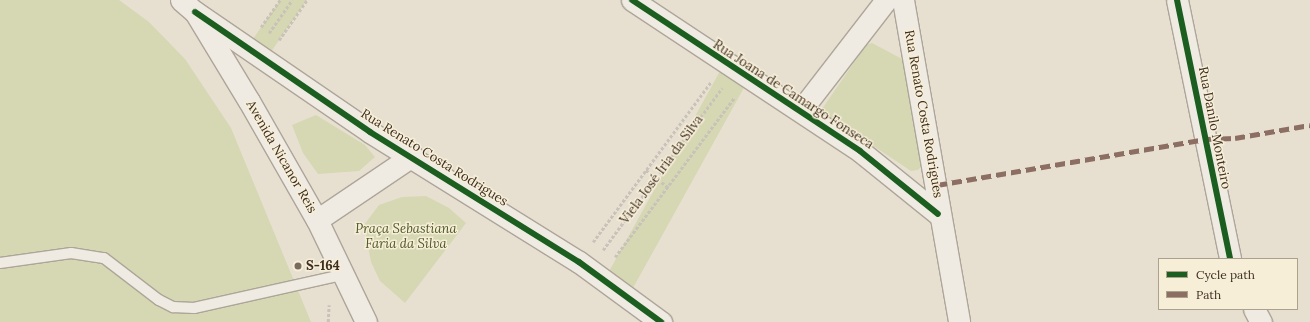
<!DOCTYPE html>
<html>
<head>
<meta charset="utf-8">
<style>
	body { margin:0 }
	#map { position:relative; width:1310px; height:322px; overflow:hidden; background:#e7e0d1; font-family:Lora,serif }
	div>[style] { position:absolute }
	.green>* { inset:0; background:#d6d7b3; transform-origin:0 0 }
	.path>* { height:2.5px; margin-top:-1.25px; transform-origin:0; background:repeating-linear-gradient(90deg,#c8c2b9 0 3px,transparent 0 5px) }
	.roads { filter:drop-shadow(1px 0 #ada599) drop-shadow(-1px 0 #ada599) drop-shadow(0 1px #ada599) drop-shadow(0 -1px #ada599) }
	.service>* { height:10px; margin:-5px; padding:0 5px; transform-origin:5px; border-radius:5px; background:#efebe3 }
	.minor>* { height:21px; margin:-10.5px; padding:0 10.5px; transform-origin:10.5px; border-radius:10.5px; background:#efebe3 }
	.quiet>* { height:5px; margin-top:-2.5px; transform-origin:0; background:repeating-linear-gradient(90deg,#8d6e63 0 10px,transparent 0 15px) }
	.cycleway>* { height:6px; margin:-3px; padding:0 3px; transform-origin:3px; border-radius:3px; background:#1b5e20 }
	.dots>* { width:11px; height:11px; translate:-50% -50%; box-sizing:border-box; border:2px solid #f7eed8; border-radius:50% }
	span { translate:-50% -50%; white-space:nowrap; text-align:center; line-height:1.15; -webkit-text-stroke:3px #f7eed8; paint-order:stroke }
	.street-label { font-size:13px; color:#3d2e20 }
	.park-label { font-size:13px; color:#4d5a26; font-style:italic }
	.poi-label { font-size:13px; color:#3d2e20; font-weight:700 }
	.left { translate:0 -50%; text-align:left }
	.legend { position:absolute; left:1158px; top:258px; width:140px; height:52px; box-sizing:border-box; background:#f7eed8; border:1px solid #ada18e; margin:0; padding:5px 7px; list-style:none; font-size:12px; color:#3d2e20 }
	.legend li { display:flex; align-items:center; gap:8px; height:20px }
	.legend b { width:20px; border:1px solid #ada18e }
</style>
</head>
<body>
<div id="map">
	<div class="green">
		<div style="clip-path:polygon(0 0,119px 0,149px 22px,185px 59px,231px 128px,311px 322px,0 322px)"></div>
		<div style="clip-path:polygon(280px 0,307px 0,266px 59px,248px 46px)"></div>
		<div style="clip-path:polygon(872px 43px,904px 60px,924px 164px,918px 170px,911px 171px,824px 113px,822px 109px,866px 45px)"></div>
		<div style="left:724px;top:64px;width:29px;height:245px;rotate:29deg"></div>
		<div style="clip-path:polygon(316px 115px,365px 145px,375px 157px,359px 171px,318px 174px,303px 153px,292px 125px)"></div>
		<div style="clip-path:polygon(426px 196px,449px 208px,466px 223px,405px 303px,380px 281px,371px 262px,364px 225px,379px 205px,402px 197px)"></div>
	</div>
	<div class="path">
		<div style="left:261px;top:27px;width:33px;rotate:-55deg"></div>
		<div style="left:269px;top:33px;width:40px;rotate:-55.1deg"></div>
		<div style="left:279px;top:40px;width:49px;rotate:-55deg"></div>
		<div style="left:646px;top:170px;width:28px;rotate:38deg"></div>
		<div style="left:593px;top:242px;width:199px;rotate:-53.6deg"></div>
		<div style="left:603px;top:250px;width:201px;rotate:-53.7deg"></div>
		<div style="left:615px;top:257px;width:199px;rotate:-53.2deg"></div>
		<div style="left:328px;top:322px;width:17px;rotate:-87deg"></div>
	</div>
	<div class="roads">
		<div class="service">
			<div style="left:0;top:263px;width:72px;rotate:-8deg"></div>
			<div style="left:71px;top:253px;width:33px;rotate:9deg"></div>
			<div style="left:104px;top:258px;width:69px;rotate:37.4deg"></div>
			<div style="left:159px;top:300px;width:16px;rotate:27deg"></div>
			<div style="left:173px;top:307px;width:21px;rotate:3deg"></div>
			<div style="left:194px;top:308px;width:152px;rotate:-12.6deg"></div>
		</div>
		<div class="minor">
			<div style="left:181px;top:0;width:18px;rotate:41deg"></div>
			<div style="left:195px;top:12px;width:104px;rotate:58.8deg"></div>
			<div style="left:249px;top:101px;width:137px;rotate:60.3deg"></div>
			<div style="left:317px;top:220px;width:113px;rotate:64.3deg"></div>
			<div style="left:632px;top:0;width:273px;rotate:33.5deg"></div>
			<div style="left:860px;top:151px;width:100px;rotate:38.9deg"></div>
			<div style="left:903px;top:0;width:327px;rotate:80.1deg"></div>
			<div style="left:1177px;top:0;width:264px;rotate:78.4deg"></div>
			<div style="left:195px;top:12px;width:212px;rotate:34.4deg"></div>
			<div style="left:370px;top:132px;width:246px;rotate:31.9deg"></div>
			<div style="left:579px;top:262px;width:102px;rotate:36.2deg"></div>
			<div style="left:801px;top:110px;width:139px;rotate:-52.3deg"></div>
			<div style="left:317px;top:220px;width:115px;rotate:-34deg"></div>
			<div style="left:1254px;top:309px;width:15px;rotate:62deg"></div>
		</div>
	</div>
	<div class="quiet">
		<div style="left:937px;top:185px;width:273px;rotate:-9.7deg"></div>
		<div style="left:1206px;top:139px;width:29px;rotate:-2deg"></div>
		<div style="left:1235px;top:138px;width:76px;rotate:-9.8deg"></div>
	</div>
	<div class="cycleway">
		<div style="left:632px;top:0;width:273px;rotate:33.5deg"></div>
		<div style="left:860px;top:151px;width:100px;rotate:38.9deg"></div>
		<div style="left:1177px;top:0;width:264px;rotate:78.4deg"></div>
		<div style="left:195px;top:12px;width:212px;rotate:34.4deg"></div>
		<div style="left:370px;top:132px;width:246px;rotate:31.9deg"></div>
		<div style="left:579px;top:262px;width:102px;rotate:36.2deg"></div>
	</div>
	<div class="dots">
		<div style="left:298px;top:266px;background:#786c5e"></div>
	</div>
	<div class="street-label">
		<span style="left:793px;top:95px;rotate:33deg">Rua Joana de Camargo Fonseca</span>
		<span style="left:923px;top:114px;rotate:80deg">Rua Renato Costa Rodrigues</span>
		<span style="left:1214px;top:128px;rotate:79deg">Rua Danilo Monteiro</span>
		<span style="left:281px;top:157px;rotate:60deg">Avenida Nicanor Reis</span>
		<span style="left:434px;top:158px;rotate:32deg">Rua Renato Costa Rodrigues</span>
		<span style="left:662px;top:170px;rotate:-54deg">Viela José Iria da Silva</span>
	</div>
	<div class="park-label">
		<span style="left:406px;top:237px">Praça Sebastiana<br>Faria da Silva</span>
	</div>
	<div class="poi-label">
		<span class="left" style="left:306px;top:266px">S-164</span>
	</div>
	<ul class="legend">
	<li><b style="height:5px;background:#1b5e20"></b>Cycle path</li>
	<li><b style="height:5px;background:#8d6e63"></b>Path</li>
	</ul>
</div>
</body>
</html>
